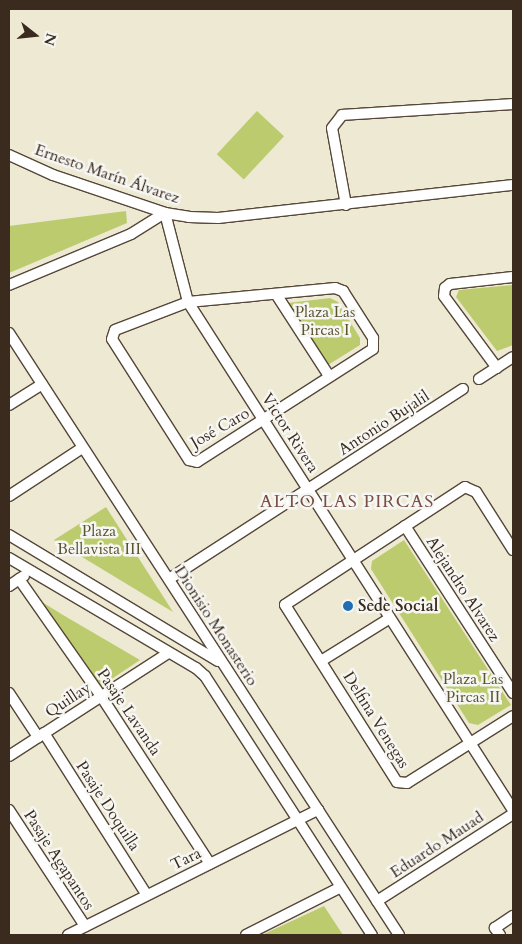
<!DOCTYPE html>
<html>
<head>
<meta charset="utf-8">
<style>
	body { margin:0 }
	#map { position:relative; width:522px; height:944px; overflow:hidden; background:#eee9d3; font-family:Cardo,serif }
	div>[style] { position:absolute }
	.green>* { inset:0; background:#bccb6d; transform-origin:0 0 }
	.roads { filter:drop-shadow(1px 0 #564739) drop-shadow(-1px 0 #564739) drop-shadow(0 1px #564739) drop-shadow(0 -1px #564739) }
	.street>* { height:10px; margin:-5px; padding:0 5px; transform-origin:5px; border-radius:5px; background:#fff }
	.dots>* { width:14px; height:14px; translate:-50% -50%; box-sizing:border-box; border:2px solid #f6f6f2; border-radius:50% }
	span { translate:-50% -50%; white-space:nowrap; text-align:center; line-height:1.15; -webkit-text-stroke:5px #f6f6f2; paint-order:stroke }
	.street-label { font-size:16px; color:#3b2a1e }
	.park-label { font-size:16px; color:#5b5232 }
	.poi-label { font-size:16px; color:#3b2a1e; font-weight:700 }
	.left { translate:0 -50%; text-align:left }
	.neighbourhood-label { font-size:18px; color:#794e44; letter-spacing:1px }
	.frame { position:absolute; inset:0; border:10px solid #3b2a1e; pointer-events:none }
	.north { position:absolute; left:10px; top:10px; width:50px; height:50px; -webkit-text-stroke:4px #f6f6f2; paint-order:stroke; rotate:106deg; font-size:14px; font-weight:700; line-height:20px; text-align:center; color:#3b2a1e }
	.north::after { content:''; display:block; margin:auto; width:18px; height:22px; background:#3b2a1e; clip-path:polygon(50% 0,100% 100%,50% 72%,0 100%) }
</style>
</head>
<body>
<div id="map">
	<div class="green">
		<div style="left:257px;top:111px;width:37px;height:59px;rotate:43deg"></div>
		<div style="clip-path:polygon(126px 211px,127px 223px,9px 273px,9px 226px)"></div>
		<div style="clip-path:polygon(513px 285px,513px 345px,497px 351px,456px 297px,459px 290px)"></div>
		<div style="clip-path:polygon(330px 298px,338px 302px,360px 338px,360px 345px,328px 365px,288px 303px)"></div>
		<div style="clip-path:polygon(106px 507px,159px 590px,173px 612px,54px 540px)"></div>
		<div style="clip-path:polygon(404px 540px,511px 705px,478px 725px,469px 723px,371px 569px,372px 561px)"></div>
		<div style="clip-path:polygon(42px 602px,63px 615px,140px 660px,101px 686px)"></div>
		<div style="clip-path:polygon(324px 906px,343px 935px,264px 934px)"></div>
	</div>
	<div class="roads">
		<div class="street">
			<div style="left:9px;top:155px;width:48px;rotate:24.4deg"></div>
			<div style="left:53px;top:175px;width:118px;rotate:18.7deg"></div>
			<div style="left:165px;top:213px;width:24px;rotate:9deg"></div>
			<div style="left:189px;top:217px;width:29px;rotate:2deg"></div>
			<div style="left:218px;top:218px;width:297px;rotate:-6.4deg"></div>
			<div style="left:346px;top:205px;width:78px;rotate:-100.3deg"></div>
			<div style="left:332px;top:128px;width:16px;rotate:-52deg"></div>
			<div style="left:342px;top:115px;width:171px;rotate:-3.7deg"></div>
			<div style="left:9px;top:285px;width:132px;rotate:-22.7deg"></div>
			<div style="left:131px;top:234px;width:40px;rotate:-32deg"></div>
			<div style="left:165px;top:213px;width:92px;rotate:75.5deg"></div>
			<div style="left:188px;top:302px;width:603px;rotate:57.39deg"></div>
			<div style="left:335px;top:288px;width:9px;rotate:21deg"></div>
			<div style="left:343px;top:291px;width:56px;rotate:57.4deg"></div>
			<div style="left:373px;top:338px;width:11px;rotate:90deg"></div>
			<div style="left:373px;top:349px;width:209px;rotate:147.3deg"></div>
			<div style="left:197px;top:462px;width:8px;rotate:-166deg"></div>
			<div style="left:189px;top:460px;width:143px;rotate:-122.5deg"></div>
			<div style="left:112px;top:339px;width:9px;rotate:-72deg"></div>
			<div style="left:115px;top:330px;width:78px;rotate:-21deg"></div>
			<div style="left:188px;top:302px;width:148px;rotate:-5.4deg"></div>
			<div style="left:276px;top:294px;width:98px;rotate:57.1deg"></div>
			<div style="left:9px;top:333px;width:717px;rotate:57.06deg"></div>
			<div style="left:497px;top:368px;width:89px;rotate:-126.4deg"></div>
			<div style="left:444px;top:296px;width:8px;rotate:-83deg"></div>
			<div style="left:445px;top:288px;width:6px;rotate:-39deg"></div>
			<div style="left:450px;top:284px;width:63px;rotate:-6.3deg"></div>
			<div style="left:479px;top:379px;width:40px;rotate:-32.9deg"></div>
			<div style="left:9px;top:405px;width:39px;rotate:-32deg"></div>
			<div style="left:9px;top:496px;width:87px;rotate:-33.3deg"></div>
			<div style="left:405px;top:526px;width:199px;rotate:57.1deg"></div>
			<div style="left:9px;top:535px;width:244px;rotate:31.1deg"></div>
			<div style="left:513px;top:550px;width:69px;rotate:-122.5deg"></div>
			<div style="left:476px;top:492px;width:12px;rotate:-156deg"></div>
			<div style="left:465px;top:487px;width:215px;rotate:146.8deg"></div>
			<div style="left:285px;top:605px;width:209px;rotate:57.7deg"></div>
			<div style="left:397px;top:782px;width:10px;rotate:6deg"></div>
			<div style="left:407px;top:783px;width:125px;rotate:-32.3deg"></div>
			<div style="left:9px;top:558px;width:217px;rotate:30.5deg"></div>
			<div style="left:196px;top:668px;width:12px;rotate:42deg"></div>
			<div style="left:205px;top:676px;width:308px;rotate:57.2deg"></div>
			<div style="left:19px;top:579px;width:143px;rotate:55deg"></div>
			<div style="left:101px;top:696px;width:200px;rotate:57deg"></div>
			<div style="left:169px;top:579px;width:350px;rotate:-32.9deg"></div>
			<div style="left:9px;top:586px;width:18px;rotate:-34deg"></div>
			<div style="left:321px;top:661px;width:81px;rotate:-31.9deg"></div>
			<div style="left:9px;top:693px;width:53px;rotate:56.6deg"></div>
			<div style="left:44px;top:733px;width:192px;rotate:57.6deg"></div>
			<div style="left:9px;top:756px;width:189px;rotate:-32.9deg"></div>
			<div style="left:9px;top:810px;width:139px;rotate:56.8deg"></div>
			<div style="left:377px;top:901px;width:161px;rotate:-32.6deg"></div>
			<div style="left:68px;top:935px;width:280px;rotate:-26.6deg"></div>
			<div style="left:246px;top:935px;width:106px;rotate:-26.8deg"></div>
			<div style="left:500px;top:935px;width:9px;rotate:-126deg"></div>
			<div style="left:495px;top:928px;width:22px;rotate:-34deg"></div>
		</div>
	</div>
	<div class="dots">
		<div style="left:348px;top:606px;background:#1f6fb2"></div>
	</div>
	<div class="street-label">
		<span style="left:107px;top:174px;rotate:19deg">Ernesto Marín Álvarez</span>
		<span style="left:384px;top:423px;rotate:-33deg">Antonio Bujalil</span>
		<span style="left:220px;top:428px;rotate:-30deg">José Caro</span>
		<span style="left:290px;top:433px;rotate:57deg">Victor Rivera</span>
		<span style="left:463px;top:589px;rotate:57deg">Alejandro Alvarez</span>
		<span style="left:216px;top:626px;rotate:57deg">Dionisio Monasterio</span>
		<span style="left:68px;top:700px;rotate:-33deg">Quillay</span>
		<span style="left:129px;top:712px;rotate:56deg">Pasaje Lavanda</span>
		<span style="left:376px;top:720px;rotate:58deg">Delfina Venegas</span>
		<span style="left:108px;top:806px;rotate:57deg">Pasaje Doquilla</span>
		<span style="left:437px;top:845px;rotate:-33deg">Eduardo Mauad</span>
		<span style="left:186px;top:859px;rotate:-26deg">Tara</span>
		<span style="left:59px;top:860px;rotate:57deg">Pasaje Agapantos</span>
	</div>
	<div class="park-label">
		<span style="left:325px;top:321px">Plaza Las<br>Pircas I</span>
		<span style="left:99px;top:540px">Plaza<br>Bellavista III</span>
		<span style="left:473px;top:688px">Plaza Las<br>Pircas II</span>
	</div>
	<div class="poi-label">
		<span class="left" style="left:358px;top:606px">Sede Social</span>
	</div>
	<div class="neighbourhood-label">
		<span style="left:347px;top:502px">ALTO LAS PIRCAS</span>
	</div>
	<div class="frame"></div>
	<div class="north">N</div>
</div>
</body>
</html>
